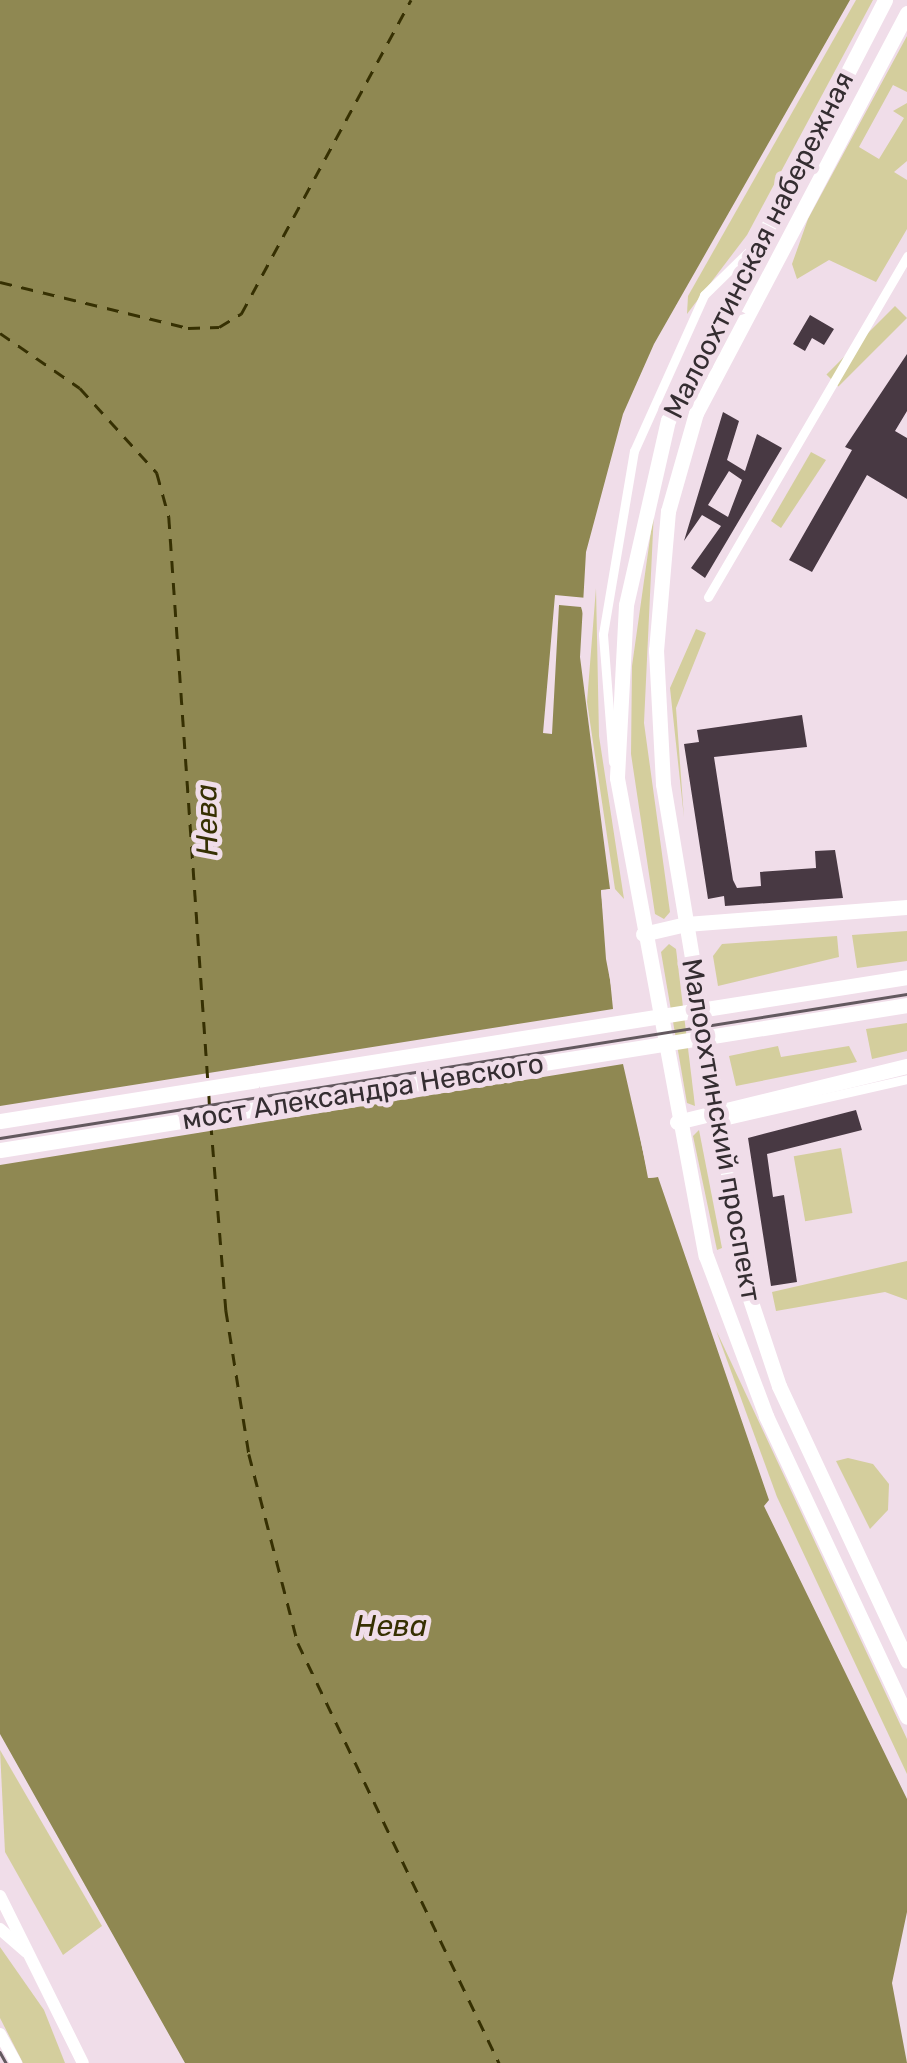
<!DOCTYPE html>
<html>
<head>
<meta charset="utf-8">
<style>
	body { margin:0 }
	#map { position:relative; width:907px; height:2063px; overflow:hidden; background:#f0dde9; font-family:Rubik,sans-serif }
	div>[style] { position:absolute }
	.green>* { inset:0; background:#d4ce9d; transform-origin:0 0 }
	.water>* { inset:0; background:#8f8852 }
	.pier>* { inset:0; background:#f0dde9 }
	.ferry>* { height:2.5px; margin-top:-1.25px; transform-origin:0; background:repeating-linear-gradient(90deg,#363002 0 12px,transparent 0 22px) }
	.building>* { inset:0; background:#483943 }
	.street>* { height:9px; margin:-4.5px; padding:0 4.5px; transform-origin:4.5px; border-radius:4.5px; background:#fff }
	.secondary>* { height:12px; margin:-6px; padding:0 6px; transform-origin:6px; border-radius:6px; background:#fff }
	.primary>* { height:15px; margin:-7.5px; padding:0 7.5px; transform-origin:7.5px; border-radius:7.5px; background:#fff }
	.tram>* { height:2.5px; margin:-1.25px; padding:0 1.25px; transform-origin:1.25px; border-radius:1.25px; background:#63595f }
	span { translate:-50% -50%; white-space:nowrap; text-align:center; line-height:1.15; -webkit-text-stroke:10px #f0dde9; paint-order:stroke }
	.street-label { font-size:28px; color:#342d31 }
	.water-label { font-size:30px; color:#363002; font-style:italic }
</style>
</head>
<body>
<div id="map">
	<div class="green">
		<div style="clip-path:polygon(856px 0,873px 0,747px 235px,687px 314px,688px 296px)"></div>
		<div style="clip-path:polygon(907px 36px,907px 92px,893px 85px,859px 147px,879px 159px,904px 118px,893px 111px,907px 103px,907px 161px,894px 172px,907px 180px,907px 229px,876px 282px,829px 260px,797px 279px,792px 264px,808px 219px)"></div>
		<div style="left:895px;top:306px;width:17px;height:97px;rotate:45deg"></div>
		<div style="clip-path:polygon(811px 452px,826px 460px,781px 528px,771px 521px)"></div>
		<div style="clip-path:polygon(654px 510px,644px 723px,670px 912px,664px 919px,655px 914px,631px 754px,632px 666px)"></div>
		<div style="clip-path:polygon(596px 588px,599px 736px,624px 899px,615px 889px,587px 702px)"></div>
		<div style="clip-path:polygon(696px 629px,706px 633px,676px 708px,684px 818px,670px 688px)"></div>
		<div style="clip-path:polygon(907px 931px,907px 961px,857px 968px,852px 935px)"></div>
		<div style="clip-path:polygon(837px 936px,839px 957px,718px 986px,713px 956px,722px 944px)"></div>
		<div style="clip-path:polygon(669px 944px,676px 949px,695px 1106px,687px 1103px,661px 952px)"></div>
		<div style="clip-path:polygon(907px 1023px,907px 1051px,872px 1059px,866px 1029px)"></div>
		<div style="clip-path:polygon(778px 1046px,781px 1057px,849px 1046px,857px 1062px,736px 1086px,729px 1056px)"></div>
		<div style="clip-path:polygon(699px 1130px,722px 1248px,717px 1250px,693px 1136px)"></div>
		<div style="left:841px;top:1148px;width:66px;height:48px;rotate:80deg"></div>
		<div style="clip-path:polygon(907px 1261px,907px 1300px,885px 1292px,776px 1311px,772px 1292px)"></div>
		<div style="clip-path:polygon(716px 1330px,907px 1739px,907px 1774px,777px 1497px)"></div>
		<div style="clip-path:polygon(848px 1458px,873px 1464px,889px 1484px,888px 1510px,870px 1529px,836px 1461px)"></div>
		<div style="clip-path:polygon(0 1750px,102px 1926px,63px 1955px,5px 1852px)"></div>
		<div style="clip-path:polygon(0 1947px,44px 2010px,65px 2063px,23px 2063px,0 2018px)"></div>
	</div>
	<div class="water">
		<div style="clip-path:polygon(0 0,850px 0,654px 344px,623px 414px,586px 552px,580px 657px,610px 889px,601px 891px,606px 959px,648px 1178px,658px 1177px,769px 1500px,764px 1506px,907px 1799px,907px 1912px,892px 1983px,907px 2063px,185px 2063px,0 1734px)"></div>
	</div>
	<div class="pier">
		<div style="clip-path:polygon(555px 595px,587px 598px,586px 624px,581px 607px,559px 605px,552px 734px,543px 733px)"></div>
		<div style="clip-path:polygon(610px 889px,611px 962px,635px 1106px,658px 1177px,649px 1178px,623px 1064px,0 1165px,0 1106px,613px 1009px,601px 890px)"></div>
	</div>
	<div class="ferry">
		<div style="left:0;top:282px;width:194px;rotate:13.7deg"></div>
		<div style="left:188px;top:328px;width:31px;rotate:-2deg"></div>
		<div style="left:219px;top:327px;width:26px;rotate:-31deg"></div>
		<div style="left:241px;top:314px;width:357px;rotate:-61.6deg"></div>
		<div style="left:0;top:333px;width:97px;rotate:34.5deg"></div>
		<div style="left:80px;top:388px;width:115px;rotate:47.8deg"></div>
		<div style="left:157px;top:473px;width:46px;rotate:74.7deg"></div>
		<div style="left:169px;top:517px;width:565px;rotate:86.04deg"></div>
		<div style="left:209px;top:1093px;width:17px;rotate:87deg"></div>
		<div style="left:211px;top:1123px;width:188px;rotate:85.4deg"></div>
		<div style="left:226px;top:1310px;width:146px;rotate:80.9deg"></div>
		<div style="left:249px;top:1454px;width:195px;rotate:75.5deg"></div>
		<div style="left:298px;top:1643px;width:466px;rotate:64.4deg"></div>
	</div>
	<div class="building">
		<div style="clip-path:polygon(810px 315px,834px 329px,824px 345px,812px 338px,805px 351px,793px 344px)"></div>
		<div style="clip-path:polygon(907px 354px,907px 411px,895px 431px,907px 438px,907px 499px,867px 475px,812px 572px,789px 560px,852px 450px,845px 447px)"></div>
		<div style="clip-path:polygon(evenodd,723px 412px,739px 421px,727px 460px,745px 471px,757px 434px,782px 448px,705px 578px,691px 568px,721px 526px,702px 515px,684px 541px,723px 412px,729px 471px,742px 480px,728px 517px,708px 505px,729px 471px)"></div>
		<div style="clip-path:polygon(802px 715px,807px 747px,714px 757px,733px 880px,737px 888px,761px 886px,760px 872px,816px 868px,815px 851px,835px 850px,843px 898px,725px 906px,724px 896px,708px 899px,684px 744px,699px 742px,697px 730px)"></div>
		<div style="clip-path:polygon(856px 1110px,862px 1130px,767px 1154px,773px 1197px,784px 1195px,797px 1282px,771px 1286px,748px 1138px)"></div>
	</div>
	<div class="street">
		<div style="left:708px;top:597px;width:395px;rotate:-59.7deg"></div>
		<div style="left:613px;top:762px;width:128px;rotate:-94.5deg"></div>
		<div style="left:603px;top:634px;width:186px;rotate:-80.4deg"></div>
		<div style="left:634px;top:451px;width:171px;rotate:-65.8deg"></div>
		<div style="left:704px;top:295px;width:67px;rotate:-44.4deg"></div>
		<div style="left:718px;top:1122px;width:194px;rotate:-12.8deg"></div>
	</div>
	<div class="secondary">
		<div style="left:0;top:1896px;width:186px;rotate:63.6deg"></div>
		<div style="left:0;top:1929px;width:35px;rotate:41deg"></div>
		<div style="left:0;top:2034px;width:33px;rotate:61deg"></div>
	</div>
	<div class="primary">
		<div style="left:885px;top:0;width:473px;rotate:117.3deg"></div>
		<div style="left:668px;top:420px;width:190px;rotate:102.8deg"></div>
		<div style="left:626px;top:605px;width:173px;rotate:93deg"></div>
		<div style="left:617px;top:778px;width:486px;rotate:79.5deg"></div>
		<div style="left:706px;top:1256px;width:171px;rotate:69.4deg"></div>
		<div style="left:766px;top:1416px;width:332px;rotate:64.9deg"></div>
		<div style="left:907px;top:13px;width:452px;rotate:117.8deg"></div>
		<div style="left:696px;top:413px;width:102px;rotate:105.9deg"></div>
		<div style="left:668px;top:511px;width:140px;rotate:94.9deg"></div>
		<div style="left:656px;top:650px;width:134px;rotate:87deg"></div>
		<div style="left:663px;top:784px;width:516px;rotate:80.52deg"></div>
		<div style="left:748px;top:1293px;width:98px;rotate:71.6deg"></div>
		<div style="left:779px;top:1386px;width:303px;rotate:65deg"></div>
		<div style="left:643px;top:934px;width:44px;rotate:-13.1deg"></div>
		<div style="left:686px;top:924px;width:222px;rotate:-4.4deg"></div>
		<div style="left:0;top:1121px;width:918px;rotate:-9.02deg"></div>
		<div style="left:677px;top:1122px;width:237px;rotate:-13.7deg"></div>
		<div style="left:0;top:1150px;width:919px;rotate:-9.08deg"></div>
	</div>
	<div class="tram">
		<div style="left:0;top:1138px;width:918px;rotate:-9.02deg"></div>
		<div style="left:0;top:2052px;width:13px;rotate:61deg"></div>
	</div>
	<div class="street-label">
		<span style="left:759px;top:245px;rotate:-63deg">Малоохтинская набережная</span>
		<span style="left:363px;top:1092px;rotate:-9deg">мост Александра Невского</span>
		<span style="left:721px;top:1130px;rotate:80deg">Малоохтинский проспект</span>
	</div>
	<div class="water-label">
		<span style="left:207px;top:820px;rotate:-91deg">Нева</span>
		<span style="left:391px;top:1626px">Нева</span>
	</div>
</div>
</body>
</html>
